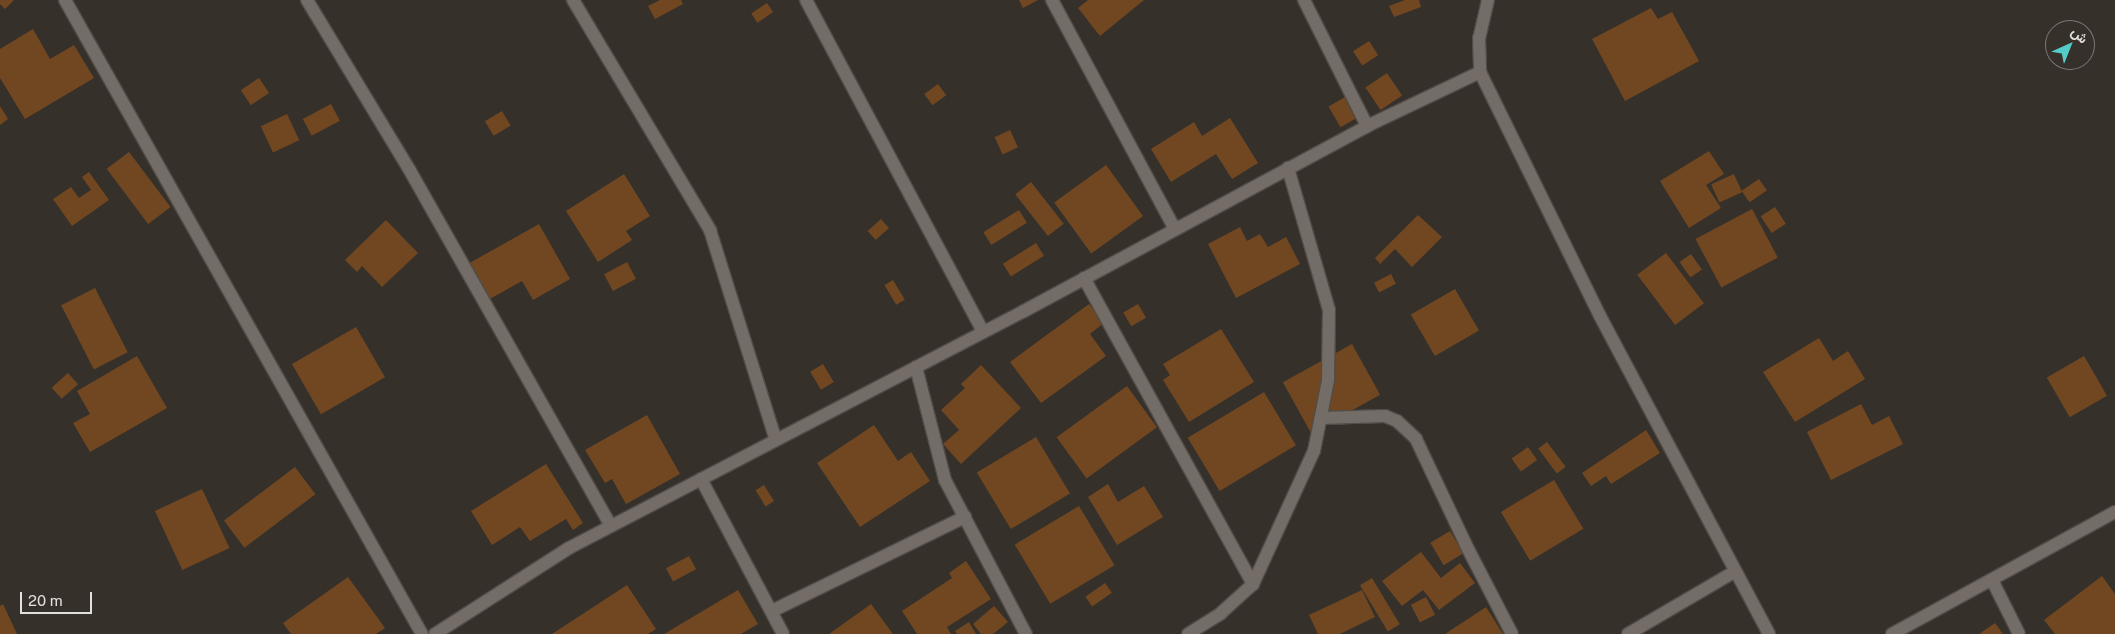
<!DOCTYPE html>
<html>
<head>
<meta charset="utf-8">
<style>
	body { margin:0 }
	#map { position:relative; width:2115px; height:634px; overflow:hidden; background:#36302b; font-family:"Public Sans",Vazirmatn,sans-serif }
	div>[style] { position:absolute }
	.building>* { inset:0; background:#704720; transform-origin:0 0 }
	.roads { filter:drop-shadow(1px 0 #514c47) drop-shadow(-1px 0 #514c47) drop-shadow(0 1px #514c47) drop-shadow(0 -1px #514c47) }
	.minor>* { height:12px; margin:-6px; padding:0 6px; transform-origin:6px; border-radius:6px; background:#746c67 }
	span { translate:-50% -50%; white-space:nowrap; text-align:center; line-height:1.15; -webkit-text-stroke:4px #36302b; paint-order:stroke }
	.north { position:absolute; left:2045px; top:20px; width:50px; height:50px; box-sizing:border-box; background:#36302b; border:1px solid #7b7672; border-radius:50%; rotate:44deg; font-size:14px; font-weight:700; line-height:20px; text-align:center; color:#e3dfdc }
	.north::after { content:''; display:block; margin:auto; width:18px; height:22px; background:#54cdc8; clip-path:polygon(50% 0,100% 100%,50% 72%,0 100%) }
	.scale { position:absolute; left:20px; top:592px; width:72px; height:22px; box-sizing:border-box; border:2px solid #e3dfdc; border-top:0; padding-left:6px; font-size:15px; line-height:18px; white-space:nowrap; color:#e3dfdc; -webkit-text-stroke:4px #36302b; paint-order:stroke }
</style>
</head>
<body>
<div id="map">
	<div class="building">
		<div style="clip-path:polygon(0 0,14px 0,5px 9px,0 4px)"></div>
		<div style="clip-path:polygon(660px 0,681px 0,683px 4px,655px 19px,648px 6px)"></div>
		<div style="clip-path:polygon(1019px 0,1038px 0,1023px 8px)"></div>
		<div style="clip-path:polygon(1088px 0,1144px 0,1100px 36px,1078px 8px)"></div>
		<div style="clip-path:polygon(1405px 0,1419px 0,1421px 7px,1394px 17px,1389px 6px)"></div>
		<div style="left:767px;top:3px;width:11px;height:19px;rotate:56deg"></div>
		<div style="clip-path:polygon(1651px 8px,1658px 19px,1672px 12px,1699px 61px,1625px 101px,1592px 39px)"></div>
		<div style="clip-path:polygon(33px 29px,50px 59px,74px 45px,94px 78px,25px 119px,0 78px,0 49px)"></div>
		<div style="left:1369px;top:41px;width:17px;height:19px;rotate:57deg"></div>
		<div style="left:1387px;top:73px;width:27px;height:26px;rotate:56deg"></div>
		<div style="left:259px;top:78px;width:18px;height:22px;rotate:56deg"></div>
		<div style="left:938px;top:84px;width:14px;height:17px;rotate:54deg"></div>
		<div style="left:1345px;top:97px;width:24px;height:19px;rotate:60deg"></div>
		<div style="left:331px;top:104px;width:19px;height:32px;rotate:62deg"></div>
		<div style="clip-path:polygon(0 106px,8px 119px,0 125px)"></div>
		<div style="left:502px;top:111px;width:17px;height:20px;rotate:59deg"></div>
		<div style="left:287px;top:114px;width:29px;height:29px;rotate:65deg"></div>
		<div style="clip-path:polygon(1230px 118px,1258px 163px,1232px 179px,1216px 154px,1171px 182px,1151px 149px,1194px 122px,1202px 136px)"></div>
		<div style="left:1010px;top:130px;width:19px;height:17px;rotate:65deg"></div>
		<div style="clip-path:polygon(1709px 151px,1724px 174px,1706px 185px,1721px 208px,1689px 228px,1660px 181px)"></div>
		<div style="left:129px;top:152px;width:69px;height:28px;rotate:53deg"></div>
		<div style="left:1106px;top:165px;width:63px;height:64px;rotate:54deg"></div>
		<div style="clip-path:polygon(89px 172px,109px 200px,72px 226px,53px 199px,71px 187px,79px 198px,91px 190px,82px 177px)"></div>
		<div style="clip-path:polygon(624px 174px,650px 216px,626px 231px,632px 240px,598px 262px,566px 211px)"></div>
		<div style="left:1734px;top:174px;width:20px;height:25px;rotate:66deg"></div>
		<div style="left:1759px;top:179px;width:14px;height:21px;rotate:56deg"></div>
		<div style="left:1031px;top:182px;width:53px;height:20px;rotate:52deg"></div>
		<div style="left:1775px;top:207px;width:20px;height:17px;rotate:57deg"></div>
		<div style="left:1752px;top:209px;width:55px;height:64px;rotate:62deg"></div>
		<div style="left:1019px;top:210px;width:15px;height:42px;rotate:58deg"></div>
		<div style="clip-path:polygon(1418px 215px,1442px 237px,1412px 267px,1395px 249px,1380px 264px,1375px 258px)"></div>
		<div style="left:881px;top:219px;width:12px;height:18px;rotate:48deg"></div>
		<div style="clip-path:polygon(386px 220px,418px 253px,382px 287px,362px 266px,357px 272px,345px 260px)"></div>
		<div style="clip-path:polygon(539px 224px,570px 279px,533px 300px,522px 281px,486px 301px,466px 265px)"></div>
		<div style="clip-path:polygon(1240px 227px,1247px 241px,1260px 234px,1268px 247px,1286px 237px,1300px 264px,1236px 298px,1208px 244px)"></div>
		<div style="left:1036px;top:243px;width:15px;height:39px;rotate:58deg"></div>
		<div style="left:1666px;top:253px;width:63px;height:36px;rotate:53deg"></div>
		<div style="left:1691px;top:254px;width:19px;height:14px;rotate:55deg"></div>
		<div style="left:627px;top:262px;width:19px;height:26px;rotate:62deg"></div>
		<div style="left:1391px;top:274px;width:11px;height:19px;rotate:63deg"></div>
		<div style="left:893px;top:280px;width:23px;height:10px;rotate:59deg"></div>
		<div style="left:95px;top:288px;width:72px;height:38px;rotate:63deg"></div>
		<div style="left:1455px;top:289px;width:48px;height:51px;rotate:60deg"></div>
		<div style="clip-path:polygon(1089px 304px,1104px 323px,1090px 334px,1106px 356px,1041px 403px,1010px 362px)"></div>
		<div style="left:1138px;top:304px;width:16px;height:17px;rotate:60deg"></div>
		<div style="left:356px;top:327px;width:58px;height:74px;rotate:60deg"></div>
		<div style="clip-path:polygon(1221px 329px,1254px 382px,1189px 422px,1163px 380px,1170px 375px,1163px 364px)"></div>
		<div style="clip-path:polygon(1819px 338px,1833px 361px,1848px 351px,1865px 379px,1795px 422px,1763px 372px)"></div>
		<div style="left:1352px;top:344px;width:58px;height:79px;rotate:61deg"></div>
		<div style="clip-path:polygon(137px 356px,167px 408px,90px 452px,73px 423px,90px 414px,77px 391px)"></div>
		<div style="left:2084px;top:356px;width:46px;height:43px;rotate:60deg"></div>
		<div style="left:823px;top:364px;width:21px;height:15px;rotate:59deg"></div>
		<div style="clip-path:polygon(981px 365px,1021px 408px,961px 464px,943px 444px,959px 430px,941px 410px,965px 388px,961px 384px)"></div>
		<div style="left:68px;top:373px;width:15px;height:22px;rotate:48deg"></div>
		<div style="left:1127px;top:386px;width:51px;height:87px;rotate:54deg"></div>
		<div style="left:1264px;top:392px;width:62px;height:89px;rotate:59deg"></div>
		<div style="clip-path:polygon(1861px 404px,1872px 425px,1889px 416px,1903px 444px,1831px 480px,1807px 432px)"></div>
		<div style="clip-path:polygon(647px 415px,680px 474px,626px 504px,612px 479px,605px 483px,585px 450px)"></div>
		<div style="clip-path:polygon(874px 425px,898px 461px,911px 452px,930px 481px,860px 527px,817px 463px)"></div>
		<div style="clip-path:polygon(1646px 430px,1660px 453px,1611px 484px,1606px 476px,1591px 486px,1582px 473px)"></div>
		<div style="left:1036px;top:437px;width:66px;height:69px;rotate:59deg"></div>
		<div style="left:1547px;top:442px;width:31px;height:11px;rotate:53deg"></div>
		<div style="left:1528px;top:447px;width:16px;height:20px;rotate:55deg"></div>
		<div style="clip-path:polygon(546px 464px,583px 523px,573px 530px,566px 519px,530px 541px,520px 527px,492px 545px,471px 511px)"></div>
		<div style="left:295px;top:467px;width:34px;height:89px;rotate:53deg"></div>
		<div style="left:1554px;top:480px;width:57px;height:62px;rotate:59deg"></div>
		<div style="clip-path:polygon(1108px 484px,1118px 502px,1144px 486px,1163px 517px,1117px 545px,1088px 497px)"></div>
		<div style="left:764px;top:485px;width:19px;height:10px;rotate:58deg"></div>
		<div style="left:202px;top:489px;width:65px;height:52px;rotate:65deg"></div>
		<div style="left:1079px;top:506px;width:69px;height:75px;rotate:59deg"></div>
		<div style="left:1450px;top:531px;width:26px;height:23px;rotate:59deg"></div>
		<div style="clip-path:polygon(1421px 552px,1441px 578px,1460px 563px,1475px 583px,1439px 610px,1423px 590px,1402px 606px,1382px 581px)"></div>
		<div style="left:689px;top:556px;width:15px;height:26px;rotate:62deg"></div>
		<div style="clip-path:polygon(966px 561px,991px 599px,947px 627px,951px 634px,917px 634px,902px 611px,952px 578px,949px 573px)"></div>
		<div style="clip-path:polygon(2102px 576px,2115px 594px,2115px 634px,2055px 634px,2044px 620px)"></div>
		<div style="clip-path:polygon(348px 577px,385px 628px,376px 634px,291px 634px,283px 623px)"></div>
		<div style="left:1372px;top:578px;width:54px;height:14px;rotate:59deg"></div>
		<div style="left:1105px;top:583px;width:12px;height:24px;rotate:55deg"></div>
		<div style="clip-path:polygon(627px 585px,656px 629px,648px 634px,552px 634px)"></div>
		<div style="clip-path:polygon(738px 590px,758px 624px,741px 634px,664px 634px)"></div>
		<div style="clip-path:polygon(1362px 590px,1375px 617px,1340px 634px,1318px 634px,1309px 615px)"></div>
		<div style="left:1426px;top:597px;width:20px;height:17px;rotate:63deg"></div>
		<div style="clip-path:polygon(3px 604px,17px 634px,0 634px,0 606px)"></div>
		<div style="clip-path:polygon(871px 604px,893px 634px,829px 634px)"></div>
		<div style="clip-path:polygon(994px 606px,1008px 622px,993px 634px,981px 634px,973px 624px)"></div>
		<div style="clip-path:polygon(1486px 607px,1503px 634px,1445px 634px)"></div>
		<div style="clip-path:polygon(969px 622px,976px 634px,957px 634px,955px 631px)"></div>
		<div style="clip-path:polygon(1995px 623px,2003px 634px,1979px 634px)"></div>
	</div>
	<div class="roads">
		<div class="minor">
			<div style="left:65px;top:0;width:728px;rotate:60.62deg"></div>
			<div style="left:307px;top:0;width:197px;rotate:58.9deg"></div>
			<div style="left:409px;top:169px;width:410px;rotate:60.5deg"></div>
			<div style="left:573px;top:0;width:268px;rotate:59.2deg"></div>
			<div style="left:710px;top:230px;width:220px;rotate:72.6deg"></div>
			<div style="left:806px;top:0;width:376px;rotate:61.9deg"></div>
			<div style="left:1052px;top:0;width:260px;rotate:61.8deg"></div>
			<div style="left:1304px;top:0;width:141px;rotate:63.4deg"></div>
			<div style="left:1488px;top:0;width:39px;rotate:103deg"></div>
			<div style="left:1479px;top:38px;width:34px;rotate:88deg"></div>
			<div style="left:1480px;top:72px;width:272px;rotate:63.8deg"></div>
			<div style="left:1600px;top:316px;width:360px;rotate:62deg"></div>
			<div style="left:1084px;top:278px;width:350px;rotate:61.1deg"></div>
			<div style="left:916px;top:367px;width:117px;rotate:75.6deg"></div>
			<div style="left:945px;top:480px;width:174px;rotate:62.3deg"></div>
			<div style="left:1321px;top:418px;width:64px;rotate:-1.8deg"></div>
			<div style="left:1385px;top:416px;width:13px;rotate:23deg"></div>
			<div style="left:1397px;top:421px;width:26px;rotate:43deg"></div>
			<div style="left:1416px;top:439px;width:117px;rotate:64.7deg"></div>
			<div style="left:1466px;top:545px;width:100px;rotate:62.7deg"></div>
			<div style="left:701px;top:479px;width:175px;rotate:62.1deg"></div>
			<div style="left:1992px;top:580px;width:60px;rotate:63.4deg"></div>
			<div style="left:772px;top:611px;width:215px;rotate:-26deg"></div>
			<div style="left:435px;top:634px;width:159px;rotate:-32.7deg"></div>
			<div style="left:569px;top:548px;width:513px;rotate:-27.51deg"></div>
			<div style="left:1024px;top:311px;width:390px;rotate:-28.3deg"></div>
			<div style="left:1367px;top:126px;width:125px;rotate:-25.5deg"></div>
			<div style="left:1188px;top:634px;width:39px;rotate:-32deg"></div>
			<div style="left:1221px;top:613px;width:43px;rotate:-42.2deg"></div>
			<div style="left:1253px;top:584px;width:146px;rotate:-65.4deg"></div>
			<div style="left:1314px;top:451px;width:72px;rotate:-78.8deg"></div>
			<div style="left:1328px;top:380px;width:70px;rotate:-89.2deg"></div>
			<div style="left:1329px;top:310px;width:148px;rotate:-106.1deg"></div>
			<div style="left:1628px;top:634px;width:123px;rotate:-30.3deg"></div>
			<div style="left:1892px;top:634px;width:254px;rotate:-28.7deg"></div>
		</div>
	</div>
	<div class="north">ش</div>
	<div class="scale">20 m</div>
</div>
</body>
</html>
